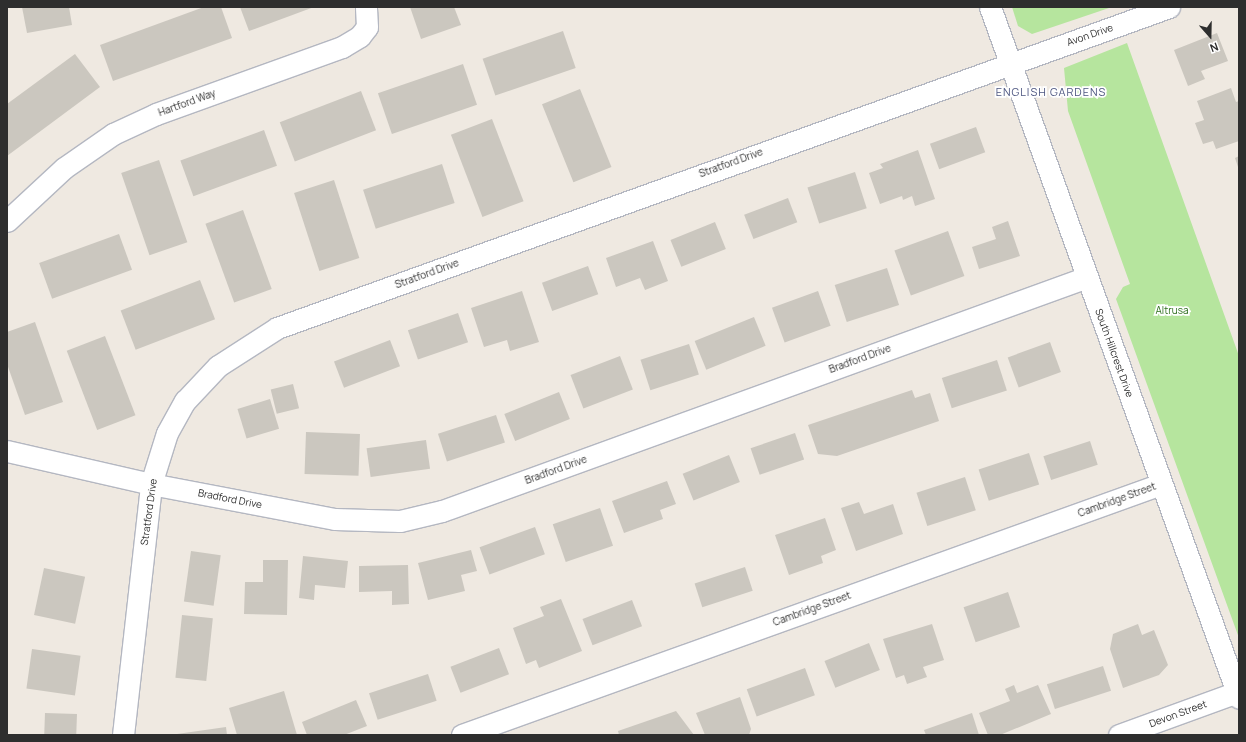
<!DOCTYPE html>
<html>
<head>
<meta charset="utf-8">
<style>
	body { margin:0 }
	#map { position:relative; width:1246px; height:742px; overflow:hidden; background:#efe9e1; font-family:Manrope,sans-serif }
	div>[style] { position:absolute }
	.green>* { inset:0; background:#b6e59e }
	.building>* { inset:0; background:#cbc7bf; transform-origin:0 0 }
	.roads { filter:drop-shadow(1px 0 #b4b7c1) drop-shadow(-1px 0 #b4b7c1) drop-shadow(0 1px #b4b7c1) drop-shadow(0 -1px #b4b7c1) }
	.minor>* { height:21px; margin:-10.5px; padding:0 10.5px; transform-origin:10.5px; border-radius:10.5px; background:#fff }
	span { translate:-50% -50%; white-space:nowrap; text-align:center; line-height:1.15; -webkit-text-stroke:3.5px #fff; paint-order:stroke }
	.street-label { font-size:10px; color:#2e2e2e }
	.park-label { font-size:10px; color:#2c6e1b }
	.neighbourhood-label { font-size:11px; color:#4d5680; letter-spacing:1px }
	.frame { position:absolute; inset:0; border:8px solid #2e2e2e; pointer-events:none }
	.north { position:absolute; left:1190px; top:16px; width:40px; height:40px; -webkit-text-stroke:3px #fff; paint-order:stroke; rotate:160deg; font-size:11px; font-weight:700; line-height:16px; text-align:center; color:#2e2e2e }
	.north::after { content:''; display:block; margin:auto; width:14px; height:18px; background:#2e2e2e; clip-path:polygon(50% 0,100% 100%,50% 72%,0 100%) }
</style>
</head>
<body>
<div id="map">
	<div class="green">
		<div style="clip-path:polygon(1012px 7px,1112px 7px,1032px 34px,1018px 26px)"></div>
		<div style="clip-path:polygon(1127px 43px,1239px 356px,1239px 638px,1116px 299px,1123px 287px,1130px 284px,1068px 111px,1064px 68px)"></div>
	</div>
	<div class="building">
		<div style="clip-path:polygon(22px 7px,69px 7px,72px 25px,27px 33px)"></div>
		<div style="clip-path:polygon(204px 7px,221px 7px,232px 38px,113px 81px,100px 45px)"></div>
		<div style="clip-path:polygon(240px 7px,314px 7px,249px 31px)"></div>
		<div style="clip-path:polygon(410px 7px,454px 7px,461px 25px,421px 39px)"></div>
		<div style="left:563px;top:31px;width:39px;height:85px;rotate:71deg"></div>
		<div style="clip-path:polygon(1217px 33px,1228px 61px,1201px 71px,1205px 79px,1188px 86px,1174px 50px)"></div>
		<div style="clip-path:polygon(75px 54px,100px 87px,7px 156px,7px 104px)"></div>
		<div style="left:463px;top:64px;width:43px;height:90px;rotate:71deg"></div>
		<div style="clip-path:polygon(1231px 88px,1236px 102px,1239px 101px,1239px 141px,1216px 149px,1213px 141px,1203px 144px,1195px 123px,1204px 120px,1197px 101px)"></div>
		<div style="left:580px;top:89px;width:84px;height:41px;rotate:68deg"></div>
		<div style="left:361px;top:91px;width:42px;height:87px;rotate:69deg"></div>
		<div style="left:492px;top:119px;width:88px;height:44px;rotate:69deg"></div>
		<div style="left:976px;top:127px;width:27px;height:49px;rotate:70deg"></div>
		<div style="left:264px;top:130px;width:38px;height:89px;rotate:70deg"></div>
		<div style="clip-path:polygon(918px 150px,935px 199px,915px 206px,912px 196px,903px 200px,902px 196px,880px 204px,869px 173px,883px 168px,880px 164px)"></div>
		<div style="clip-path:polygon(1239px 156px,1239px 170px,1235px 158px)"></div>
		<div style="left:159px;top:160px;width:87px;height:40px;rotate:71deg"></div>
		<div style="left:442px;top:164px;width:41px;height:83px;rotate:72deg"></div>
		<div style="left:855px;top:172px;width:38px;height:50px;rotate:72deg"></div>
		<div style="left:334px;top:180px;width:82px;height:42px;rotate:72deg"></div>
		<div style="left:788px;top:198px;width:26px;height:47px;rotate:69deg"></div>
		<div style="left:243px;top:210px;width:84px;height:40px;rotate:70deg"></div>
		<div style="clip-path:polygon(1008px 221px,1020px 256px,979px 269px,972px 247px,996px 239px,992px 227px)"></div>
		<div style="left:715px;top:222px;width:29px;height:48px;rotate:68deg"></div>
		<div style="left:948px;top:231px;width:48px;height:57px;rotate:70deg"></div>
		<div style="left:119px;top:234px;width:38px;height:85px;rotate:70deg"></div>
		<div style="clip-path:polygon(653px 241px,668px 281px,645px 290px,640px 278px,616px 287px,606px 258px)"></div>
		<div style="left:588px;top:266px;width:30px;height:49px;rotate:70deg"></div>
		<div style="left:887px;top:268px;width:39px;height:55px;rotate:72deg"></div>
		<div style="left:200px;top:280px;width:42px;height:85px;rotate:69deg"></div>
		<div style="clip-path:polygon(522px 291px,539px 342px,510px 351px,507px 340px,484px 347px,471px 308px)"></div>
		<div style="left:818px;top:291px;width:37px;height:49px;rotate:70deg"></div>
		<div style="left:458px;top:313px;width:31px;height:53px;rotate:71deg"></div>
		<div style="left:754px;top:317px;width:31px;height:64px;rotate:68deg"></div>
		<div style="clip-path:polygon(35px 322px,63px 402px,25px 415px,7px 364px,7px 332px)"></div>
		<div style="left:105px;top:336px;width:85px;height:41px;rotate:69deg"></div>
		<div style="left:390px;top:340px;width:28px;height:60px;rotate:69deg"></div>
		<div style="left:1050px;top:342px;width:32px;height:45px;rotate:70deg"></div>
		<div style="left:689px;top:344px;width:32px;height:51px;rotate:72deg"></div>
		<div style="left:620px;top:356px;width:36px;height:53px;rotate:69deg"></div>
		<div style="left:997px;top:360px;width:32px;height:58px;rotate:72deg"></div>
		<div style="left:293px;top:384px;width:25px;height:23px;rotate:76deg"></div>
		<div style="clip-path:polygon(912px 390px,915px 398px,930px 393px,939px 421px,837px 456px,818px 454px,808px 425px)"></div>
		<div style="left:559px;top:392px;width:29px;height:59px;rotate:68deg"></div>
		<div style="left:270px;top:399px;width:31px;height:34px;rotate:73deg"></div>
		<div style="left:496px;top:415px;width:29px;height:61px;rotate:72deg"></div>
		<div style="left:306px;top:432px;width:54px;height:42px;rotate:2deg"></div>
		<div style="left:795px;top:433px;width:28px;height:47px;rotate:71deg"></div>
		<div style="left:426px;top:440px;width:29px;height:60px;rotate:82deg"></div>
		<div style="left:1090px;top:441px;width:25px;height:49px;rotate:72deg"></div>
		<div style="left:1029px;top:453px;width:33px;height:53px;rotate:72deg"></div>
		<div style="left:729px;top:455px;width:29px;height:50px;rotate:68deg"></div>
		<div style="left:965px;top:477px;width:35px;height:51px;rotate:72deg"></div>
		<div style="clip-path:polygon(667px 481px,676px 504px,660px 510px,663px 519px,624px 533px,612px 501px)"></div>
		<div style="clip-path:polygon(859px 502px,864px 514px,893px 504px,903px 534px,856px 551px,841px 508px)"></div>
		<div style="left:600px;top:508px;width:40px;height:50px;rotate:71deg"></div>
		<div style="clip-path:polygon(825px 518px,836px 550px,821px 556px,823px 563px,789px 575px,775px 535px)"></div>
		<div style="left:535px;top:527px;width:29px;height:59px;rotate:70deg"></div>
		<div style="clip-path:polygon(471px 550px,477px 571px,461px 575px,465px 591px,428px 600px,418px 563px)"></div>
		<div style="left:191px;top:551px;width:30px;height:51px;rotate:8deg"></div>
		<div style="clip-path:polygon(303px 556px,348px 561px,345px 588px,315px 585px,314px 600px,299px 598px)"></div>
		<div style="clip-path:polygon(263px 560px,288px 560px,287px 615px,244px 614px,245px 582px,263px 582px)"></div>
		<div style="clip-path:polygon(408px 565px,409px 604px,392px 605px,392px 591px,359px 592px,359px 566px)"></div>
		<div style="left:745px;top:567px;width:25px;height:53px;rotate:72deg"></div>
		<div style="left:44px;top:568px;width:42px;height:48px;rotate:12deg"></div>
		<div style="left:1008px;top:592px;width:37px;height:47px;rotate:71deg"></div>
		<div style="clip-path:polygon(561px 599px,582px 651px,539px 668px,536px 660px,526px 664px,513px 628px,544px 616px,540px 607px)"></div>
		<div style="left:632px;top:600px;width:28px;height:53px;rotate:69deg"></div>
		<div style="left:182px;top:615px;width:31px;height:63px;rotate:6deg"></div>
		<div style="clip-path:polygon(932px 624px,944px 660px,923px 667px,927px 677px,907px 684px,904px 675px,896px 678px,883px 639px)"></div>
		<div style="clip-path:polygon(1138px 624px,1142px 635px,1154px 630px,1168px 665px,1159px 675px,1123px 688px,1110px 649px,1113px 634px)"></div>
		<div style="left:869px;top:643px;width:29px;height:48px;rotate:68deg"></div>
		<div style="left:499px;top:648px;width:28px;height:52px;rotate:69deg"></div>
		<div style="left:32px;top:649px;width:49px;height:40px;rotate:8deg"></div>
		<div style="left:1103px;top:666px;width:26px;height:59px;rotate:72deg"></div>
		<div style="left:805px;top:668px;width:29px;height:62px;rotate:70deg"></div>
		<div style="left:428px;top:674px;width:28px;height:62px;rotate:72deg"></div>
		<div style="clip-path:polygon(1014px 685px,1017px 693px,1038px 685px,1051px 714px,1000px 735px,988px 735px,979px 713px,1010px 701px,1005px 689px)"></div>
		<div style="clip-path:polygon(284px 691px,297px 735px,237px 735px,229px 708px)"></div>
		<div style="clip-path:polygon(740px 697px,751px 729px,749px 735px,705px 735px,696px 713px)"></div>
		<div style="clip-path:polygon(356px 700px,367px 726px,344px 735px,307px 735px,302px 722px)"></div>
		<div style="clip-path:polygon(676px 711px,694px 735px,619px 735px,618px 731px)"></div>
		<div style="left:45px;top:713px;width:32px;height:22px;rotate:2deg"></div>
		<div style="clip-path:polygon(972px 713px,979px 735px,926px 735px,924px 730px)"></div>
		<div style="clip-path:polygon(226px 727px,227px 735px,177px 735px,177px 734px)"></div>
	</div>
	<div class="roads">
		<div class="minor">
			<div style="left:990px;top:7px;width:734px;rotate:70.18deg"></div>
			<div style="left:7px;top:221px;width:78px;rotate:-42.9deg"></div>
			<div style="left:64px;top:168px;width:60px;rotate:-34.8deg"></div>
			<div style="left:113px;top:134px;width:47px;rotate:-24.9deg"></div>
			<div style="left:156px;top:114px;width:198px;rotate:-19.8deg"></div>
			<div style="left:342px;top:47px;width:21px;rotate:-31deg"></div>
			<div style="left:360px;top:36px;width:11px;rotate:-52deg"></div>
			<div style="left:367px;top:27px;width:20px;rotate:-93deg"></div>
			<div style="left:7px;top:451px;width:148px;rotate:12.9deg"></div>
			<div style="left:151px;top:484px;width:187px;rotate:10.8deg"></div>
			<div style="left:335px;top:519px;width:65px;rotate:1.8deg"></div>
			<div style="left:400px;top:521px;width:43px;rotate:-13.4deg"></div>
			<div style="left:442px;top:511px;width:686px;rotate:-19.94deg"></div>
			<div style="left:123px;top:735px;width:253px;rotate:-83.6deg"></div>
			<div style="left:151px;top:484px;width:53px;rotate:-72.6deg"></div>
			<div style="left:167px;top:433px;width:37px;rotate:-61deg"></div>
			<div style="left:185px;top:401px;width:48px;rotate:-46.7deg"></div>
			<div style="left:218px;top:366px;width:70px;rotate:-32.8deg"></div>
			<div style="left:277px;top:328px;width:948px;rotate:-19.79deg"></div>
			<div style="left:462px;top:735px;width:743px;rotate:-19.75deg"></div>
			<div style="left:1119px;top:735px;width:126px;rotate:-20deg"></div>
		</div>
	</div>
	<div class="street-label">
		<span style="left:1090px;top:35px;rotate:-19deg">Avon Drive</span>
		<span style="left:187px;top:103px;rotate:-20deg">Hartford Way</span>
		<span style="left:731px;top:163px;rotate:-20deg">Stratford Drive</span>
		<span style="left:427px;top:274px;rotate:-20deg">Stratford Drive</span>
		<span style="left:1114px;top:353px;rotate:70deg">South Hillcrest Drive</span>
		<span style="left:860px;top:359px;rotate:-20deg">Bradford Drive</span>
		<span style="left:556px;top:470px;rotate:-20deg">Bradford Drive</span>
		<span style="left:230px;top:499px;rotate:11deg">Bradford Drive</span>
		<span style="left:1117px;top:500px;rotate:-20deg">Cambridge Street</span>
		<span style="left:149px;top:512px;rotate:-82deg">Stratford Drive</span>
		<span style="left:812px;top:609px;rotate:-20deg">Cambridge Street</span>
		<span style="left:1178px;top:714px;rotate:-20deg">Devon Street</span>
	</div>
	<div class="park-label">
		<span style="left:1172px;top:311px">Altrusa</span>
	</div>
	<div class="neighbourhood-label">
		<span style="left:1051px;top:92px">ENGLISH GARDENS</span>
	</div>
	<div class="frame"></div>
	<div class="north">N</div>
</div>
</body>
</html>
